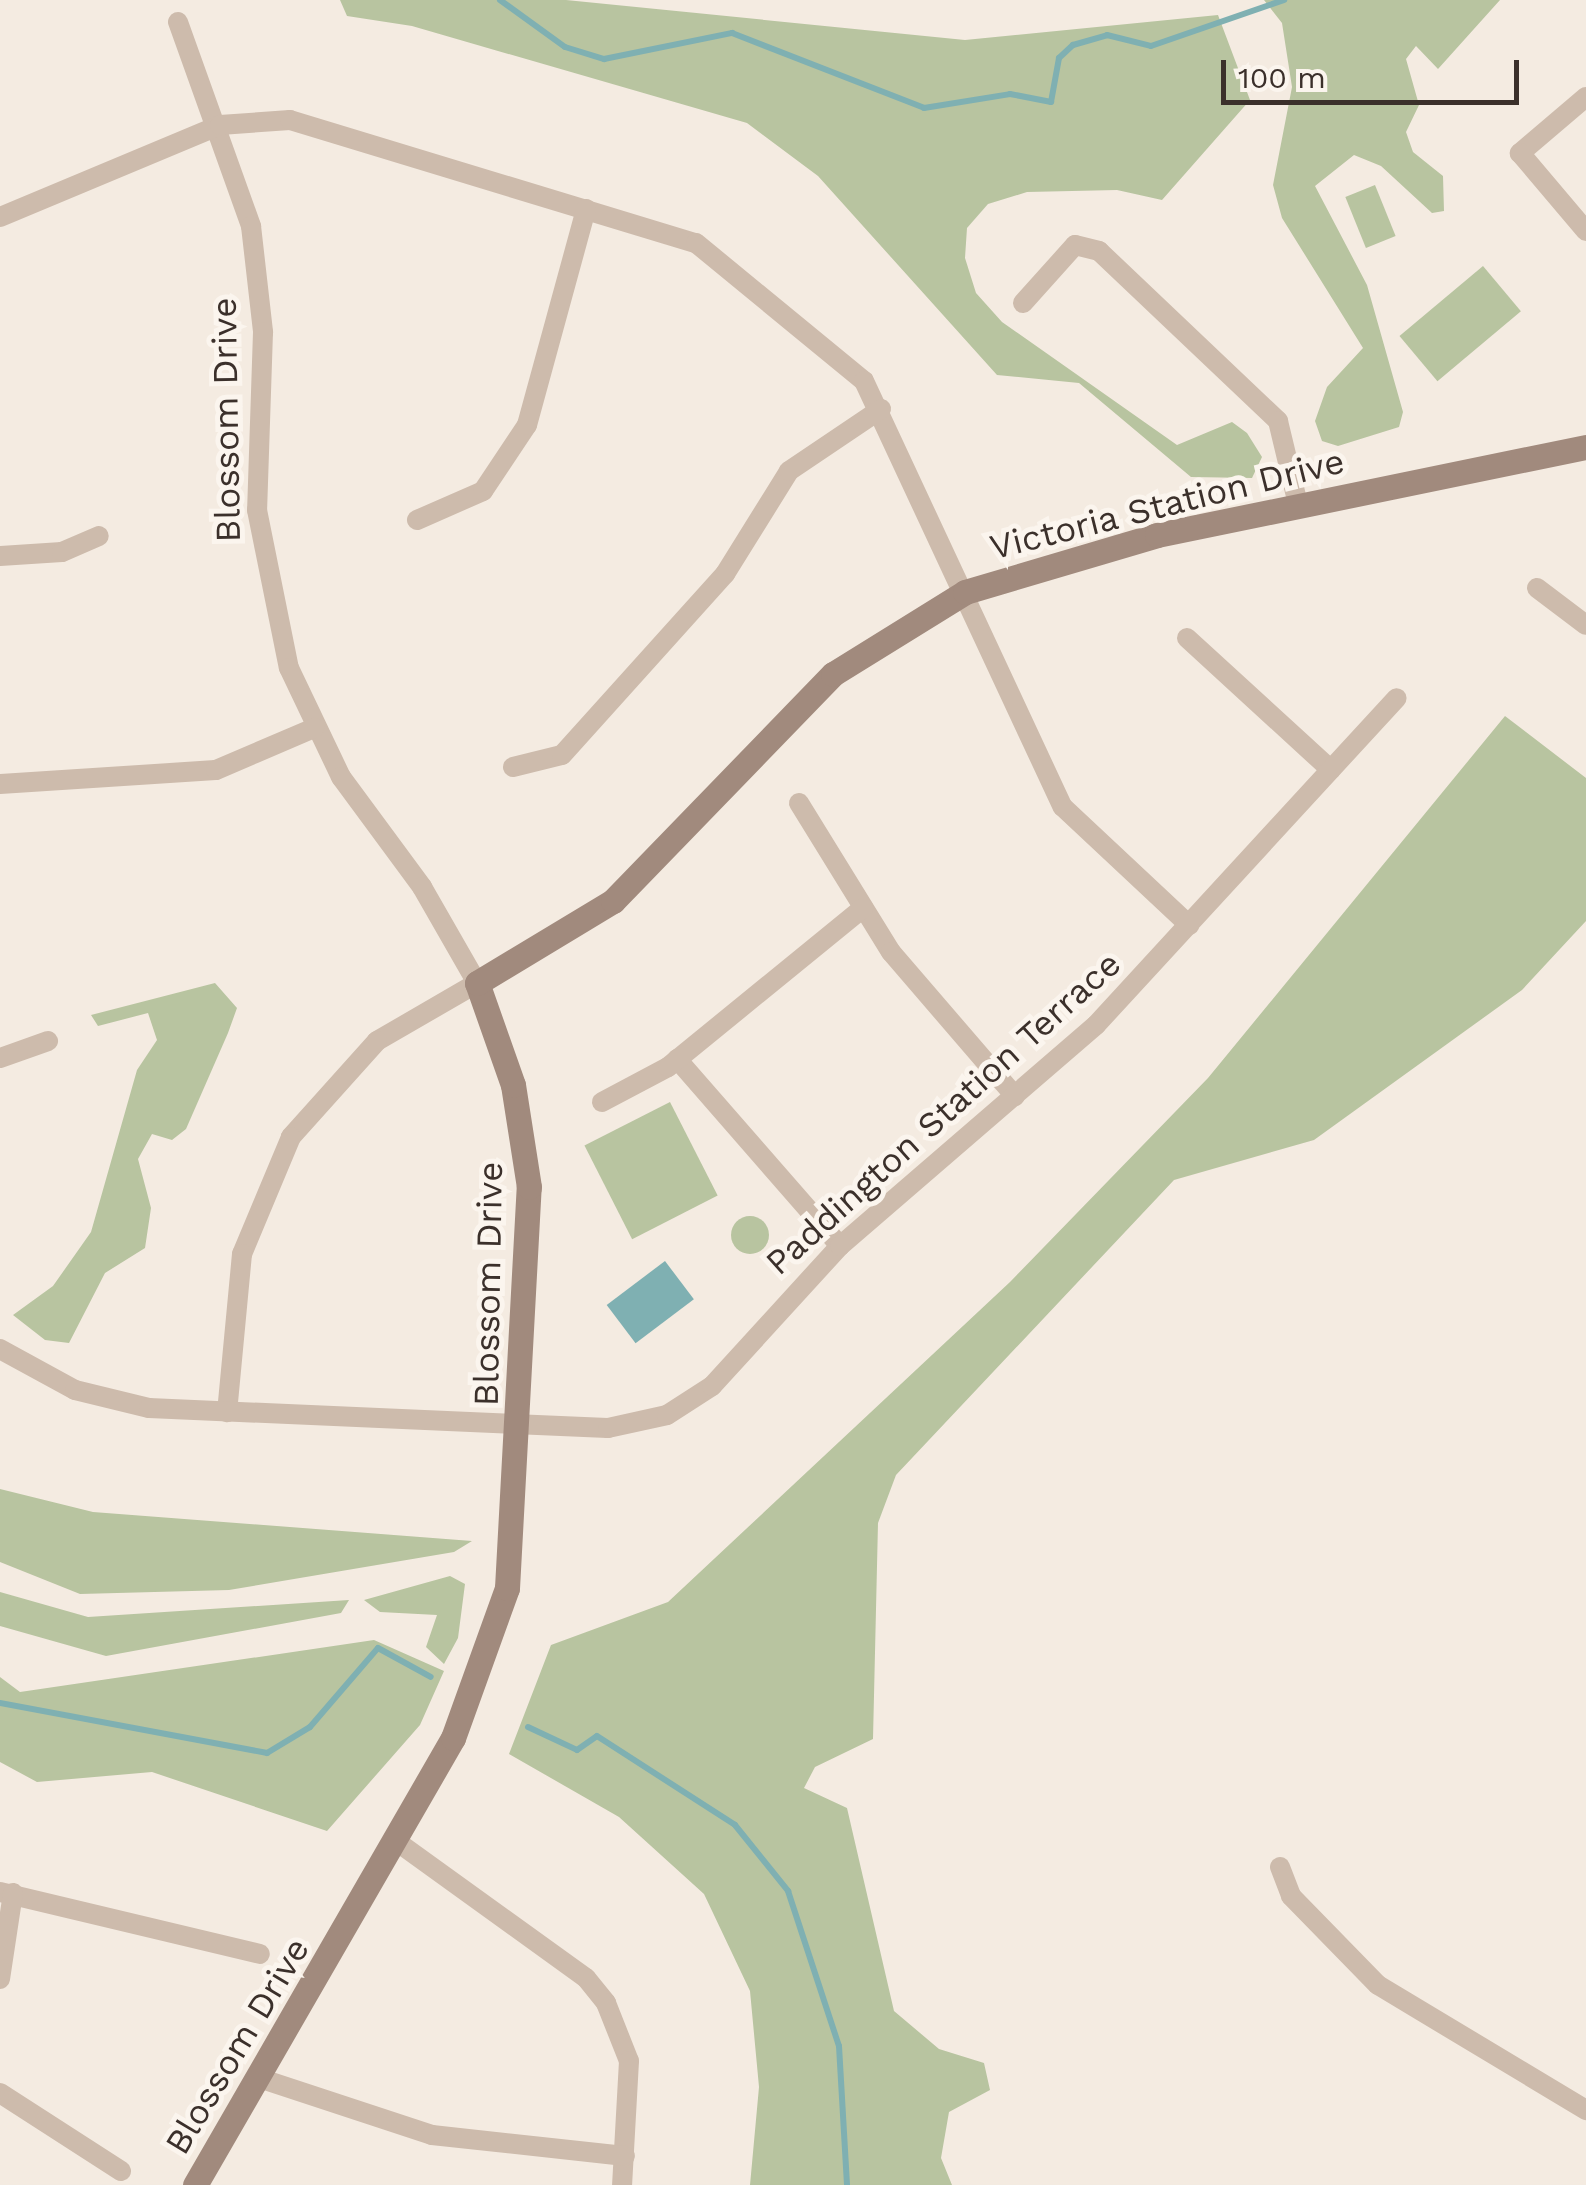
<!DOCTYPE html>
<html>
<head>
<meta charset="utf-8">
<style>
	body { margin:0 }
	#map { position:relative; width:1586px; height:2185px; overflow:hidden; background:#f4ebe1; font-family:"Work Sans",sans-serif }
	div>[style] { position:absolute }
	.green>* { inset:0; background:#b8c4a0; transform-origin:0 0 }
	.round { border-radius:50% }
	.water>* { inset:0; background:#7fb0b2; transform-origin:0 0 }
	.stream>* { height:6px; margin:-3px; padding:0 3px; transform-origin:3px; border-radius:3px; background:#7fb0b2 }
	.street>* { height:20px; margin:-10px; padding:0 10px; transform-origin:10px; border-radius:10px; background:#cdbbac }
	.secondary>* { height:25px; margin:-12.5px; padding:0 12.5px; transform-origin:12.5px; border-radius:12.5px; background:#a18a7d }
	span { translate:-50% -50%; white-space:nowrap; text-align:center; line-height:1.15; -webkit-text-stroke:10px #fbf5ee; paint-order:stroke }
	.street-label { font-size:35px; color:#3b302b }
	.scale { position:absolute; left:1221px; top:60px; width:298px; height:45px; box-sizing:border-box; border:5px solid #3b302b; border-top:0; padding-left:12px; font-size:30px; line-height:35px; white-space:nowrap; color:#3b302b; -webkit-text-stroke:8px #fbf5ee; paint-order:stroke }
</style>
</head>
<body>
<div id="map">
	<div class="green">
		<div style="clip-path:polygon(340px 0,566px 0,965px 40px,1218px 15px,1250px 100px,1162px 200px,1117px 190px,1027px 192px,988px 204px,967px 228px,965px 258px,976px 293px,1002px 322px,1177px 445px,1232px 422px,1247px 433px,1262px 457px,1252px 478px,1191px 477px,1079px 383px,997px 375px,818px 176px,747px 123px,412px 26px,347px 16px)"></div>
		<div style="clip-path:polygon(1264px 0,1500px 0,1438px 69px,1416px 46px,1406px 59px,1419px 105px,1406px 132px,1413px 152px,1443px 176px,1444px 211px,1432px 213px,1381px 166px,1354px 155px,1315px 186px,1367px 285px,1403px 412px,1399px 427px,1338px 446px,1322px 441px,1315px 421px,1327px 387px,1363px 348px,1282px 218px,1273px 185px,1292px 87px,1282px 23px)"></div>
		<div style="left:1375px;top:185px;width:55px;height:32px;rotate:68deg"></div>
		<div style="left:1483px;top:266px;width:59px;height:109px;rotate:50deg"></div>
		<div style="clip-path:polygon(1505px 716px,1586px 778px,1586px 921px,1522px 990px,1314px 1140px,1174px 1180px,896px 1475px,878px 1523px,873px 1739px,815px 1767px,804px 1788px,847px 1808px,894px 2011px,939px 2049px,984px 2063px,990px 2090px,949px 2112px,941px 2158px,952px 2185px,750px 2185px,759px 2087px,750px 1991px,704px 1894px,619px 1817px,509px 1754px,551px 1645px,668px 1602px,1010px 1282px,1208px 1078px)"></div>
		<div style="clip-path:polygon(215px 983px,237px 1008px,228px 1033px,186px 1129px,172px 1140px,152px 1134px,138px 1159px,151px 1208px,145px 1248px,105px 1273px,69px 1343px,45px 1340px,13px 1315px,53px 1286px,91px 1232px,137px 1070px,157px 1040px,148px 1013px,98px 1026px,91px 1015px)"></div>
		<div style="left:670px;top:1102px;width:105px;height:96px;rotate:63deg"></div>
		<div class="round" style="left:731px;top:1216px;width:38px;height:38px"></div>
		<div style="clip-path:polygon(0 1489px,93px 1512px,472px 1541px,454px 1552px,229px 1590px,80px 1594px,0 1562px)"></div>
		<div style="clip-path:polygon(450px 1576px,465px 1584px,458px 1638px,444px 1664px,426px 1647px,437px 1615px,380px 1612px,364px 1600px)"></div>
		<div style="clip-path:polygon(0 1592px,88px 1617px,349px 1600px,341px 1613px,106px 1656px,0 1626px)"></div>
		<div style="clip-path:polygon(374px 1640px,444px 1671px,420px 1725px,327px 1831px,152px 1772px,37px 1782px,0 1762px,0 1677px,20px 1692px)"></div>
	</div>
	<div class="water">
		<div style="left:665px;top:1261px;width:48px;height:73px;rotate:53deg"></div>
	</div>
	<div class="stream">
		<div style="left:500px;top:0;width:80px;rotate:35.9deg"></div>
		<div style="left:565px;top:47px;width:41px;rotate:17.1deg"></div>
		<div style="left:604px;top:59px;width:131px;rotate:-11.5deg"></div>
		<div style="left:732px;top:33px;width:206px;rotate:21.3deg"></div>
		<div style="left:924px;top:108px;width:87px;rotate:-9.2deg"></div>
		<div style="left:1010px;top:94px;width:42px;rotate:11deg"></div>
		<div style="left:1051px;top:102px;width:45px;rotate:-79.7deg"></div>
		<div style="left:1059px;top:58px;width:19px;rotate:-43deg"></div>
		<div style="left:1073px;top:45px;width:35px;rotate:-16deg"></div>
		<div style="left:1107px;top:35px;width:45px;rotate:14deg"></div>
		<div style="left:1151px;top:46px;width:141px;rotate:-19.1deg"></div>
		<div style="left:0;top:1703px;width:272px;rotate:10.6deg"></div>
		<div style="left:267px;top:1753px;width:50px;rotate:-31.2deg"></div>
		<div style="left:310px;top:1727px;width:104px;rotate:-49.3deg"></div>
		<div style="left:378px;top:1648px;width:60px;rotate:28.7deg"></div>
		<div style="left:528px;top:1727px;width:54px;rotate:25.1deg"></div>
		<div style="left:577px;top:1750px;width:24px;rotate:-35deg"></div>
		<div style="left:597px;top:1736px;width:164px;rotate:32.8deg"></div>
		<div style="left:735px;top:1825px;width:85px;rotate:51.2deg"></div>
		<div style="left:788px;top:1891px;width:163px;rotate:71.8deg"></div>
		<div style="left:839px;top:2046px;width:139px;rotate:86.7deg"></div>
	</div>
	<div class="street">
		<div style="left:178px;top:22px;width:217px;rotate:70.3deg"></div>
		<div style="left:251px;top:226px;width:107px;rotate:83.5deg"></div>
		<div style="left:263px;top:332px;width:178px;rotate:91.9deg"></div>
		<div style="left:257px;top:510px;width:161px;rotate:78.6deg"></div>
		<div style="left:289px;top:668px;width:121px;rotate:64.5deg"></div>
		<div style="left:341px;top:777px;width:137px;rotate:53.6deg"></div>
		<div style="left:422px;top:887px;width:111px;rotate:60.2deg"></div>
		<div style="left:477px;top:983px;width:116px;rotate:149.9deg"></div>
		<div style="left:377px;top:1041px;width:129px;rotate:131.9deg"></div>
		<div style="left:291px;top:1137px;width:127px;rotate:112.7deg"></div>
		<div style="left:242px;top:1254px;width:159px;rotate:95.4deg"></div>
		<div style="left:1586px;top:97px;width:87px;rotate:139.7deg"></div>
		<div style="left:1520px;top:153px;width:102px;rotate:49.8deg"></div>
		<div style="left:0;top:217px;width:238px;rotate:-22.7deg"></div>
		<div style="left:220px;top:125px;width:70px;rotate:-4.1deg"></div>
		<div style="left:290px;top:120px;width:424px;rotate:16.9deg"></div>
		<div style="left:696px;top:243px;width:217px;rotate:39.4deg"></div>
		<div style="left:864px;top:381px;width:470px;rotate:65deg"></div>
		<div style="left:1063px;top:807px;width:173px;rotate:43.1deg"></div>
		<div style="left:1023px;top:303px;width:78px;rotate:-48.1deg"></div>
		<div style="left:1075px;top:245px;width:25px;rotate:14deg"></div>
		<div style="left:1099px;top:251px;width:247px;rotate:43.5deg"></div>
		<div style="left:1278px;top:421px;width:85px;rotate:76.5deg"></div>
		<div style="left:417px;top:520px;width:72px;rotate:-23.7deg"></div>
		<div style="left:483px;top:491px;width:79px;rotate:-56.3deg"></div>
		<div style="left:527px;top:425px;width:224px;rotate:-74.7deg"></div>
		<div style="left:0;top:556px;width:62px;rotate:-3.7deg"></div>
		<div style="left:62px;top:552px;width:40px;rotate:-23.4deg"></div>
		<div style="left:1537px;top:588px;width:61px;rotate:37.1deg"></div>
		<div style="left:1187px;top:638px;width:195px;rotate:42.5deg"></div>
		<div style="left:513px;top:767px;width:50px;rotate:-13.8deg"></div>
		<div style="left:562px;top:755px;width:244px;rotate:-48deg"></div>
		<div style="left:725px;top:574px;width:121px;rotate:-58.1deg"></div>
		<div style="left:789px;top:471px;width:111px;rotate:-34deg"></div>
		<div style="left:0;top:784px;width:216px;rotate:-3.7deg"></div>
		<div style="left:216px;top:770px;width:107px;rotate:-23.2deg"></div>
		<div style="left:799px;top:803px;width:175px;rotate:58.3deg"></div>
		<div style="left:891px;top:952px;width:190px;rotate:49.3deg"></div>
		<div style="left:0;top:1058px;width:51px;rotate:-19.5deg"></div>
		<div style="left:677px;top:1059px;width:248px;rotate:48.9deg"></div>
		<div style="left:602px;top:1102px;width:75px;rotate:-27.9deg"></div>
		<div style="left:668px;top:1067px;width:252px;rotate:-39.2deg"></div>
		<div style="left:0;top:1349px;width:85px;rotate:28.7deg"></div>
		<div style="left:75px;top:1390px;width:76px;rotate:13.7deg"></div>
		<div style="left:149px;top:1408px;width:459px;rotate:2.5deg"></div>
		<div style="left:608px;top:1428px;width:60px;rotate:-12.4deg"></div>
		<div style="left:667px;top:1415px;width:54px;rotate:-32.8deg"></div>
		<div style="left:712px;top:1386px;width:190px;rotate:-47.6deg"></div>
		<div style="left:840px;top:1246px;width:338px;rotate:-40.8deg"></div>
		<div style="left:1096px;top:1025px;width:444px;rotate:-47.4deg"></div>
		<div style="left:396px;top:1841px;width:234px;rotate:35.8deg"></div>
		<div style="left:586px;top:1978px;width:32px;rotate:51deg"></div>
		<div style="left:606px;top:2003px;width:62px;rotate:68.4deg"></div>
		<div style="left:629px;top:2061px;width:124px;rotate:93.2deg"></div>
		<div style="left:1280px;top:1867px;width:31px;rotate:69deg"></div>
		<div style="left:1291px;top:1896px;width:124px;rotate:45.7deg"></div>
		<div style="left:1378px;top:1985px;width:243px;rotate:31deg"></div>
		<div style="left:0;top:1892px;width:267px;rotate:13.4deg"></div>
		<div style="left:0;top:1979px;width:87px;rotate:-81.4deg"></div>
		<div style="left:262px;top:2079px;width:179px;rotate:18.2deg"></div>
		<div style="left:432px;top:2135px;width:194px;rotate:6.2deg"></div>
		<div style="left:0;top:2093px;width:144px;rotate:32.8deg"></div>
	</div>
	<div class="secondary">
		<div style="left:195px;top:2185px;width:516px;rotate:-60.01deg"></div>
		<div style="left:453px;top:1738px;width:159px;rotate:-70.2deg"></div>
		<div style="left:507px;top:1588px;width:402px;rotate:-86.9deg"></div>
		<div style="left:529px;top:1187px;width:103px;rotate:-98.9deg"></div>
		<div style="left:513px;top:1085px;width:108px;rotate:-109.4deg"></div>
		<div style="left:477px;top:983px;width:159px;rotate:-31.1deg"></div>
		<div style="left:613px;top:901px;width:316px;rotate:-45.9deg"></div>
		<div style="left:833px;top:674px;width:155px;rotate:-31.8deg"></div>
		<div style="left:965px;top:592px;width:200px;rotate:-16.5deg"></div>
		<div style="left:1157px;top:535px;width:438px;rotate:-11.6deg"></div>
	</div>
	<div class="street-label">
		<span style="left:226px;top:420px;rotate:-91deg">Blossom Drive</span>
		<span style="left:1167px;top:504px;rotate:-14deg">Victoria Station Drive</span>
		<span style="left:943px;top:1113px;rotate:-42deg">Paddington Station Terrace</span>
		<span style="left:488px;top:1284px;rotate:-89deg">Blossom Drive</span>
		<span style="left:237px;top:2046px;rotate:-59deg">Blossom Drive</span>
	</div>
	<div class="scale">100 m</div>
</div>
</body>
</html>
